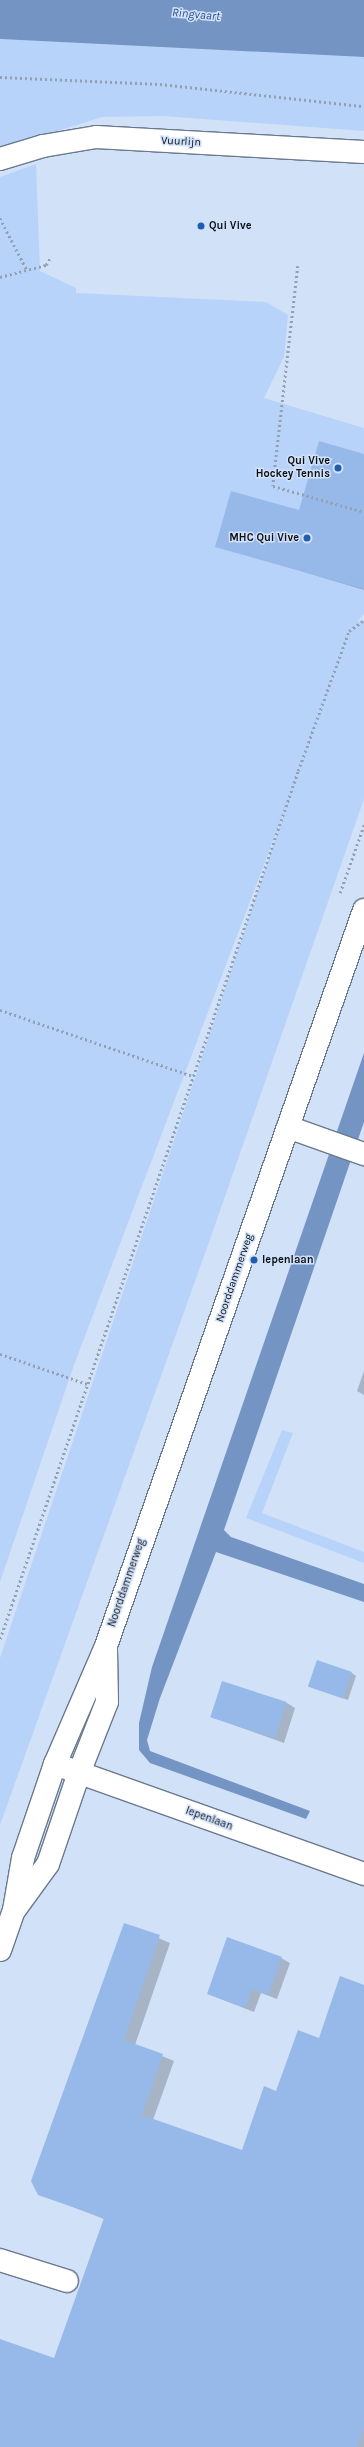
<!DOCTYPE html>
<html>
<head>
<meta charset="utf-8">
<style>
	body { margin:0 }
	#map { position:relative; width:364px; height:2447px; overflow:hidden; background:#d1e1f8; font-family:Karla,sans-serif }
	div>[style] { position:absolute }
	.green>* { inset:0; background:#b8d3fa }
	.water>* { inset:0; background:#7495c3 }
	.shadow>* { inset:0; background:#0003 }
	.building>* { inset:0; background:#97b9e9; transform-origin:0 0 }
	.path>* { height:2.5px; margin-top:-1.25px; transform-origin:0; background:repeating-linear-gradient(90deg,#93a0b2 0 2px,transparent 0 5px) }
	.roads { filter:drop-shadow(1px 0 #6b798e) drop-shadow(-1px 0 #6b798e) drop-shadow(0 1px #6b798e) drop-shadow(0 -1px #6b798e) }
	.minor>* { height:22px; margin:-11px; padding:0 11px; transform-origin:11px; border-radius:11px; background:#fff }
	.dots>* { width:11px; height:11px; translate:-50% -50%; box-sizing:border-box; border:2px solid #d1e1f8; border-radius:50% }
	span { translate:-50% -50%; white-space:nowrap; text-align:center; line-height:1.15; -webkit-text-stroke:3px #d1e1f8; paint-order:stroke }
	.street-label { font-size:11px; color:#0a0f17 }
	.poi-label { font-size:11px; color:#0a0f17; font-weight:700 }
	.left { translate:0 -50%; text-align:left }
	.right { translate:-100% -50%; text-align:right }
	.water-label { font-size:12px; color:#25508a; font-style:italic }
</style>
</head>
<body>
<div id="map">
	<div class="green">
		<div style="clip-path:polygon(0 39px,364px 57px,364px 131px,163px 116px,102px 117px,0 149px)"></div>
		<div style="clip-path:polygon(36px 164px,40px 271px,76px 288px,76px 293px,266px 302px,288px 315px,284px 357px,264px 398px,364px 428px,364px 614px,357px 622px,364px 620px,364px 799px,208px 1245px,0 1825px,0 1658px,287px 804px,74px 1365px,0 1582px,0 177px)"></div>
		<div style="clip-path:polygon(282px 1430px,293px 1433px,262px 1513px,364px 1552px,364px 1563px,246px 1518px)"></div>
	</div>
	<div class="water">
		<div style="clip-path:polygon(0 0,364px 0,364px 57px,0 39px)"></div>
		<div style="clip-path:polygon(364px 1053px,364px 1122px,224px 1530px,231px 1537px,364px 1584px,364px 1602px,216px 1552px,160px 1698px,147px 1740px,150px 1751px,310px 1811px,306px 1819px,150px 1763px,139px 1750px,139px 1723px,152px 1667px)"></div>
	</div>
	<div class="shadow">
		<div style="clip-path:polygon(364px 455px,364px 590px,217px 546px,299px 511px)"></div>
		<div style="clip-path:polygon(364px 1371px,364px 1395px,357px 1391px)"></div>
		<div style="clip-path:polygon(352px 1673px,356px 1676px,348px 1700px,310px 1687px)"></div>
		<div style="clip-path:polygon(287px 1703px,295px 1708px,284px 1743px,211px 1717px)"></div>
		<div style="clip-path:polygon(125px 1924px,170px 1943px,135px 2045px,174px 2061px,153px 2120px,242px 2151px,277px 2092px,364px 1986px,364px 2447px,0 2447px,0 2340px,55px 2360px,104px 2219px,39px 2194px)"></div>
		<div style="clip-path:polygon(281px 1958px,290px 1963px,277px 1999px,261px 1993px,254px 2012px,208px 1994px)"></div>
	</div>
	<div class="building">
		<div style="clip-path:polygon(319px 441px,364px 454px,364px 589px,215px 547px,231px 491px,299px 510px)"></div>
		<div style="left:317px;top:1660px;width:37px;height:28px;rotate:19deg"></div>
		<div style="left:222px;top:1681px;width:68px;height:38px;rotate:18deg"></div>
		<div style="clip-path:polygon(124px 1923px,160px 1935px,124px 2040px,163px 2054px,142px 2115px,242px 2150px,264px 2086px,276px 2091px,298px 2030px,319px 2038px,340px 1976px,364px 1985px,364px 2427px,357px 2447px,0 2447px,0 2339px,54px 2358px,104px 2218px,38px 2195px,31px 2181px)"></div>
		<div style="clip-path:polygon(227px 1937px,282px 1957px,268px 1995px,252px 1989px,245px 2008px,207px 1994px)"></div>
	</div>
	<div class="path">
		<div style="left:0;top:77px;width:160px;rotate:2.5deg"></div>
		<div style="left:160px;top:84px;width:205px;rotate:6.2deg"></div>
		<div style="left:0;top:218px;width:59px;rotate:62.6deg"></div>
		<div style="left:298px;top:266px;width:221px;rotate:96.5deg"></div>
		<div style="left:273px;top:486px;width:95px;rotate:15.9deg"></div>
		<div style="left:0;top:277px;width:48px;rotate:-14.6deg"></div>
		<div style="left:46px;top:265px;width:10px;rotate:-61deg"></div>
		<div style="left:340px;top:893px;width:72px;rotate:-70.6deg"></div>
		<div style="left:0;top:1010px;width:204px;rotate:18.9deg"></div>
		<div style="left:0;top:1354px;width:92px;rotate:19deg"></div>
		<div style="left:0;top:1639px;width:918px;rotate:-71.05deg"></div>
		<div style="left:298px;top:771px;width:149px;rotate:-70deg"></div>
		<div style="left:349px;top:631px;width:19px;rotate:-36deg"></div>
	</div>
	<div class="roads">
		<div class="minor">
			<div style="left:0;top:159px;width:45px;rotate:-16.8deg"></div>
			<div style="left:43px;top:146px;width:54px;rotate:-9.6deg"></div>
			<div style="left:96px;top:137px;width:268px;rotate:3.2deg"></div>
			<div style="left:288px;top:1127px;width:81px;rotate:19.6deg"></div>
			<div style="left:55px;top:1764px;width:328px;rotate:19.6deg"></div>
			<div style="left:16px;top:1908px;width:54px;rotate:-54deg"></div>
			<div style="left:48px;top:1864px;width:96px;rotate:-71.2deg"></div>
			<div style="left:79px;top:1773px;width:76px;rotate:-68.5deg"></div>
			<div style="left:107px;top:1702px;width:51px;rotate:-91.1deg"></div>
			<div style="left:0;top:1950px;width:42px;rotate:-70.7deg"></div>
			<div style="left:14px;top:1910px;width:53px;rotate:-80.2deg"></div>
			<div style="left:23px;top:1858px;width:99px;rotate:-71.2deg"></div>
			<div style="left:55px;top:1764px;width:129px;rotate:-66.6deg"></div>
			<div style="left:106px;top:1646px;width:780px;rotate:-70.68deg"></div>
			<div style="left:0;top:2260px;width:70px;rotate:17.4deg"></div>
		</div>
	</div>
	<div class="dots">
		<div style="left:201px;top:226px;background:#1f5dae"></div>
		<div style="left:338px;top:468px;background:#1f5dae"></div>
		<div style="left:307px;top:538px;background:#1f5dae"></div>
		<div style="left:254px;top:1260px;background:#1f5dae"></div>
	</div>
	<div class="street-label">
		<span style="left:181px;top:142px;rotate:3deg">Vuurlijn</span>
		<span style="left:235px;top:1278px;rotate:-71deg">Noorddammerweg</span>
		<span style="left:127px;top:1583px;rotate:-71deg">Noorddammerweg</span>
		<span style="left:209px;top:1819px;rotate:20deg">Iepenlaan</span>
	</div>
	<div class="poi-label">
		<span class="left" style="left:209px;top:226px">Qui Vive</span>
		<span class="right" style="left:330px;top:468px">Qui Vive<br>Hockey Tennis</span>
		<span class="right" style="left:299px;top:538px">MHC Qui Vive</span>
		<span class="left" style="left:262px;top:1260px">Iepenlaan</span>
	</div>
	<div class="water-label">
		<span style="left:196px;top:15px;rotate:5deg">Ringvaart</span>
	</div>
</div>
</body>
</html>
